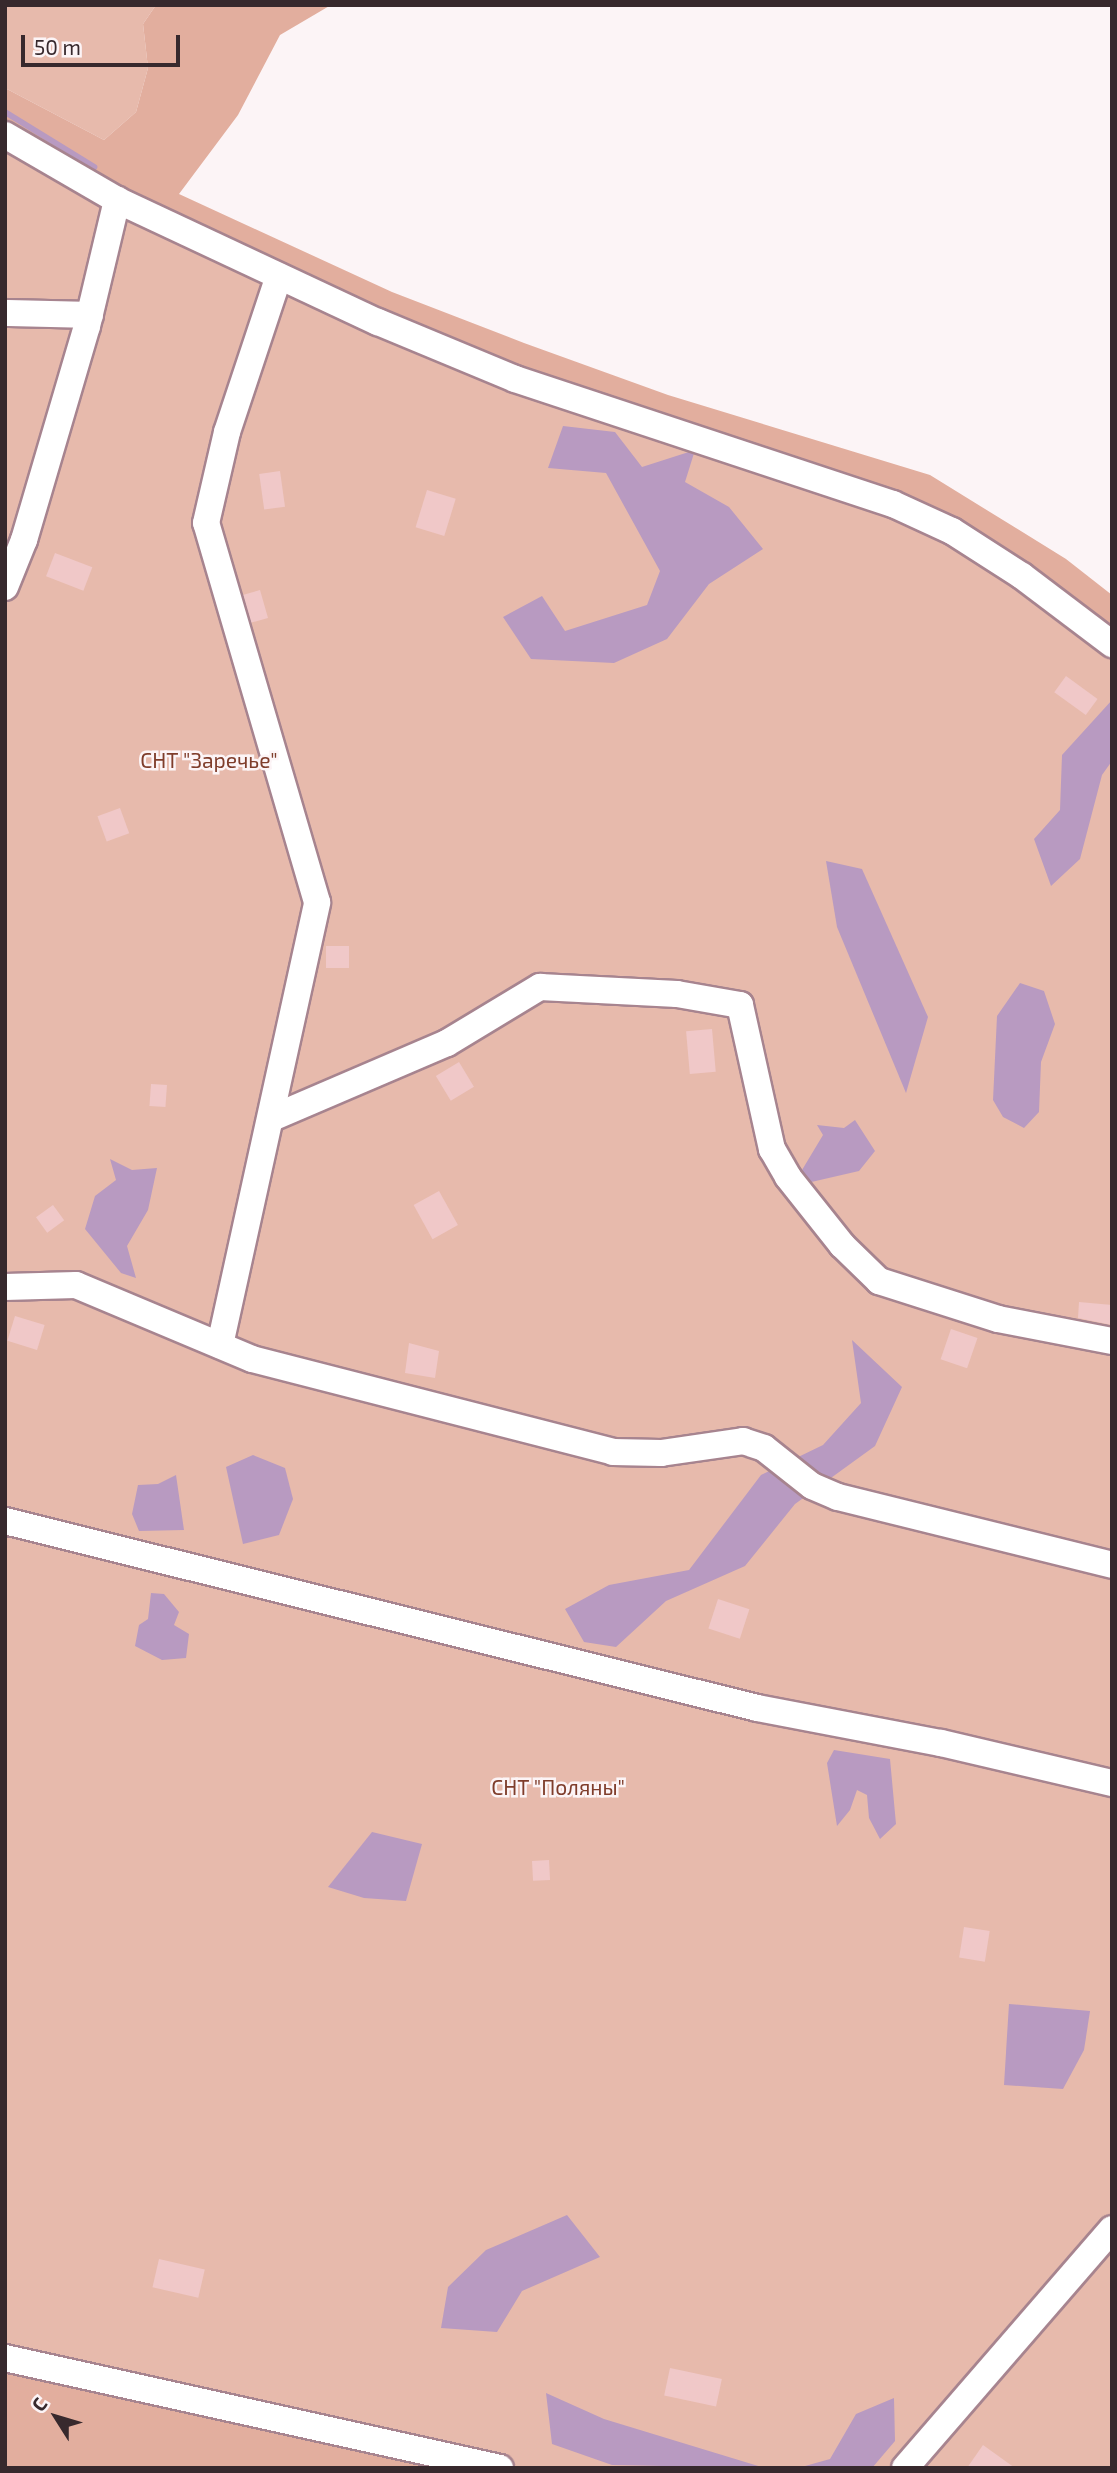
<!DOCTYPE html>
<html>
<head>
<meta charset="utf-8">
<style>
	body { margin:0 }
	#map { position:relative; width:1117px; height:2473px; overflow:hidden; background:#fcf4f6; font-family:"Exo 2",sans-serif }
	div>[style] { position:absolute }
	.green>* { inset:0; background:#e7baac }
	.forest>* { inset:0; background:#e2ae9e }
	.water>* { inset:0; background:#b89ac1 }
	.stream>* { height:6px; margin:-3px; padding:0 3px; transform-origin:3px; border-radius:3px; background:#b89ac1 }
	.building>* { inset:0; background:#f0c8c8; transform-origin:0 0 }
	.roads { filter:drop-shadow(2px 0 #a7848f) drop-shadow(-2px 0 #a7848f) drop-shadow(0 2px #a7848f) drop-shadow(0 -2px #a7848f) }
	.minor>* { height:26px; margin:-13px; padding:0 13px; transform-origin:13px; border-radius:13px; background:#fff }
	span { translate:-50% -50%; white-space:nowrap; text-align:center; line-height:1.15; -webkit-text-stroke:5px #fcf4f6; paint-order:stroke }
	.park-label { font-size:21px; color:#7f3d2b }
	.frame { position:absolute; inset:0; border:7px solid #37292d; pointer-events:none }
	.north { position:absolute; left:21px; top:2382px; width:70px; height:70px; -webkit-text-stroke:5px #fcf4f6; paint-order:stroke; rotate:307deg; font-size:19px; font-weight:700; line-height:28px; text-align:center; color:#37292d }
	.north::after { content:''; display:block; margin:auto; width:24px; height:32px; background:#37292d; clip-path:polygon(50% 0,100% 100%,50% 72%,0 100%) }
	.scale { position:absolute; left:21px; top:35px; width:159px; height:32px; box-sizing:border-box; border:4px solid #37292d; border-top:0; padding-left:9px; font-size:21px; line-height:24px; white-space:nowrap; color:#37292d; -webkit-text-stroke:5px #fcf4f6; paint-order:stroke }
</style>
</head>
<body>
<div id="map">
	<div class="green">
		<div style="clip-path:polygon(5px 5px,156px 5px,143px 24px,148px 68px,136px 112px,104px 140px,5px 88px)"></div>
		<div style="clip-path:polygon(5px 135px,378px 322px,893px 504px,1112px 644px,1112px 2468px,500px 2468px,5px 2358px)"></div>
	</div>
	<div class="forest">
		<div style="clip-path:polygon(156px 5px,331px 5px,280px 35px,238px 115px,179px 194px,392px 292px,524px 343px,668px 395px,930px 475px,1066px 559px,1112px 595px,1112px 627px,1042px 574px,948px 518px,458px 343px,166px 212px,5px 127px,5px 88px,104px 140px,136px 112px,148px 68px,143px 24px)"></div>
		<div style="clip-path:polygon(5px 2370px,439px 2468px,5px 2468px)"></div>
	</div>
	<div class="water">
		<div style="clip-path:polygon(563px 426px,615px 432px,642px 467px,695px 450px,685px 482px,729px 507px,763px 549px,709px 584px,667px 639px,614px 663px,531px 659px,503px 617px,542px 596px,565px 631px,647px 605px,660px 571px,606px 473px,548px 468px)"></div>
		<div style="clip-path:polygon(1112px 700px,1112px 761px,1102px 775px,1080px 859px,1051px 886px,1034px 839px,1060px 810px,1062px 755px)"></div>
		<div style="clip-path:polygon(826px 861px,862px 869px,928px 1017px,906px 1093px,837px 927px)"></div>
		<div style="clip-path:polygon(1020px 983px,1044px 991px,1055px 1024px,1041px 1062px,1039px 1112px,1024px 1128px,1003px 1117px,993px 1100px,997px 1016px)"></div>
		<div style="clip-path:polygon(855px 1120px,875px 1151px,859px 1171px,807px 1183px,802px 1170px,823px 1135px,817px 1125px,844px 1128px)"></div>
		<div style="clip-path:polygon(110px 1159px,132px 1170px,157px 1168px,148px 1210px,127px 1246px,136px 1278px,121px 1273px,85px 1229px,95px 1196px,116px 1180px)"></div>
		<div style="clip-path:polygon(852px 1340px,902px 1387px,875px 1446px,795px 1504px,745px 1566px,666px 1601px,616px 1647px,584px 1642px,565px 1609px,609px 1585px,689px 1570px,761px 1475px,823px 1445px,861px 1403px)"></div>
		<div style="clip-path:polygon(253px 1455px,285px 1468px,293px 1499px,279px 1535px,243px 1544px,226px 1467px)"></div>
		<div style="clip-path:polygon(176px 1475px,184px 1530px,139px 1531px,132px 1514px,138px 1485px,158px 1484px)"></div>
		<div style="clip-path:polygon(151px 1593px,164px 1594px,179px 1612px,174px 1625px,189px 1634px,186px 1658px,162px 1660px,135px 1646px,139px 1625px,148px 1619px)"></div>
		<div style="clip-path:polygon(834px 1750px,890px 1759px,896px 1824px,880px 1839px,869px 1818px,867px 1795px,857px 1790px,850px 1810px,837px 1826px,827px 1763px)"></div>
		<div style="clip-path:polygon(372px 1832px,422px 1844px,406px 1901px,364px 1898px,328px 1887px)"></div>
		<div style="clip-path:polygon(1009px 2004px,1090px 2011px,1084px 2050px,1063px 2089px,1004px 2085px)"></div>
		<div style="clip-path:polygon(567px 2215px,600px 2257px,522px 2291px,497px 2332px,441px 2328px,448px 2287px,486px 2250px)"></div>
		<div style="clip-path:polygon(546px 2393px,604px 2419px,765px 2468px,612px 2465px,552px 2444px)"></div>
		<div style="clip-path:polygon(894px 2398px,895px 2441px,872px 2468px,798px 2468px,830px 2459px,856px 2414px)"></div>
	</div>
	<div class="stream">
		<div style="left:5px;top:112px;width:105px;rotate:31.7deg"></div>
	</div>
	<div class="building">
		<div style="left:280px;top:471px;width:36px;height:21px;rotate:82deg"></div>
		<div style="left:427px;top:490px;width:30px;height:39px;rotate:17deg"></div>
		<div style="left:55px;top:553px;width:40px;height:25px;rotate:21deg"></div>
		<div style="left:260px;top:590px;width:29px;height:18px;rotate:74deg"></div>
		<div style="left:1066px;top:676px;width:39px;height:20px;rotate:36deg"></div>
		<div style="left:120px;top:808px;width:27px;height:24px;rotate:70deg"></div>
		<div style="left:326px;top:946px;width:23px;height:22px"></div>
		<div style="left:712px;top:1029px;width:43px;height:26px;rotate:85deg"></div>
		<div style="left:459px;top:1062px;width:29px;height:27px;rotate:59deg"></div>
		<div style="left:151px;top:1084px;width:16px;height:22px;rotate:4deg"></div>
		<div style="left:439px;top:1191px;width:39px;height:29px;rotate:61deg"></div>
		<div style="left:53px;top:1205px;width:19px;height:21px;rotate:54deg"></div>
		<div style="clip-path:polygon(1079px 1302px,1112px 1305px,1112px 1325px,1078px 1318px)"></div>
		<div style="left:15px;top:1316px;width:31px;height:26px;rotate:17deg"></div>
		<div style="left:951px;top:1329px;width:28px;height:32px;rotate:19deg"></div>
		<div style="clip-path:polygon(409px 1343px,439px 1351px,435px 1378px,405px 1373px)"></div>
		<div style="left:718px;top:1599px;width:33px;height:31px;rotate:18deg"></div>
		<div style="left:549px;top:1860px;width:20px;height:17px;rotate:87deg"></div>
		<div style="left:964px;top:1927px;width:26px;height:31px;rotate:9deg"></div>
		<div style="left:159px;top:2259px;width:47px;height:29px;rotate:13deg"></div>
		<div style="left:670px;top:2368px;width:53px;height:28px;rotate:12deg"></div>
		<div style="clip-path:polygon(983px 2445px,1015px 2468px,967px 2468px)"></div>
	</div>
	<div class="roads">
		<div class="minor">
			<div style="left:5px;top:135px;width:129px;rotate:30.1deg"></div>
			<div style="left:117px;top:200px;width:288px;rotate:25.1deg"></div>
			<div style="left:378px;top:322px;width:148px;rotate:22.6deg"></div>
			<div style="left:515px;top:379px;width:398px;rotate:18.3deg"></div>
			<div style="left:893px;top:504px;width:65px;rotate:24.6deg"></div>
			<div style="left:952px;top:531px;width:83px;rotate:32.7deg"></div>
			<div style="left:1022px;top:576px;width:113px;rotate:37.1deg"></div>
			<div style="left:5px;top:313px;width:85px;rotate:1.3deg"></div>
			<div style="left:5px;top:587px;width:51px;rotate:-68deg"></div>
			<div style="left:24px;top:540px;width:223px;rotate:-73.6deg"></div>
			<div style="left:87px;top:326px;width:130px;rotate:-76.6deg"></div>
			<div style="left:272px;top:1118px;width:190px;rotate:-23.2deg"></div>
			<div style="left:447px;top:1043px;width:109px;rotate:-31.1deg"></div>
			<div style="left:540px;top:987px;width:137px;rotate:2.9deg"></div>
			<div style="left:677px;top:994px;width:64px;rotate:9.9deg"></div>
			<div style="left:740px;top:1005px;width:148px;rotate:77.5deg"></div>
			<div style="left:772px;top:1149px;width:32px;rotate:60deg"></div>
			<div style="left:788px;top:1177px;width:87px;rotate:51.5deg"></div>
			<div style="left:842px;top:1245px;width:52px;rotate:44.2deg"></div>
			<div style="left:879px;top:1281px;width:125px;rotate:17.7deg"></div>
			<div style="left:998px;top:1319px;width:116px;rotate:10.9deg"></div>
			<div style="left:5px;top:1287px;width:71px;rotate:-1.6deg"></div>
			<div style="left:76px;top:1285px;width:191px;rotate:22.8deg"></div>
			<div style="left:252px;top:1359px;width:373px;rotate:14.4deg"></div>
			<div style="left:613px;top:1452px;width:48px;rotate:1.2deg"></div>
			<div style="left:661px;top:1453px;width:83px;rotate:-8.3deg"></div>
			<div style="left:743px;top:1441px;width:22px;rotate:18deg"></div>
			<div style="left:764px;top:1448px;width:61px;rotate:38.4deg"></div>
			<div style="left:812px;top:1486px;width:28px;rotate:23deg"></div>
			<div style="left:838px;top:1497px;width:282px;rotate:13.9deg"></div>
			<div style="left:220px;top:1345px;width:453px;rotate:-77.6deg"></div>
			<div style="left:317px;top:902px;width:395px;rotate:-106.3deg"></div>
			<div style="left:206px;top:523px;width:93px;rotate:-77deg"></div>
			<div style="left:227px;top:432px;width:164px;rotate:-71.6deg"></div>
			<div style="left:5px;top:1521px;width:775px;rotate:13.96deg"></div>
			<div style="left:757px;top:1708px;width:187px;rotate:10.8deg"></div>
			<div style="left:941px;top:1743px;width:176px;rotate:13.2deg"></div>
			<div style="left:5px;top:2358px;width:507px;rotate:12.53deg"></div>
			<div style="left:905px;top:2468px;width:316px;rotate:-49.1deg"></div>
		</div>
	</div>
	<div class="park-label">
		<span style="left:209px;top:760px">СНТ "Заречье"</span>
		<span style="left:558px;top:1787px">СНТ "Поляны"</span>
	</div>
	<div class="frame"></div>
	<div class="north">С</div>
	<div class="scale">50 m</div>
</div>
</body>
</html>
